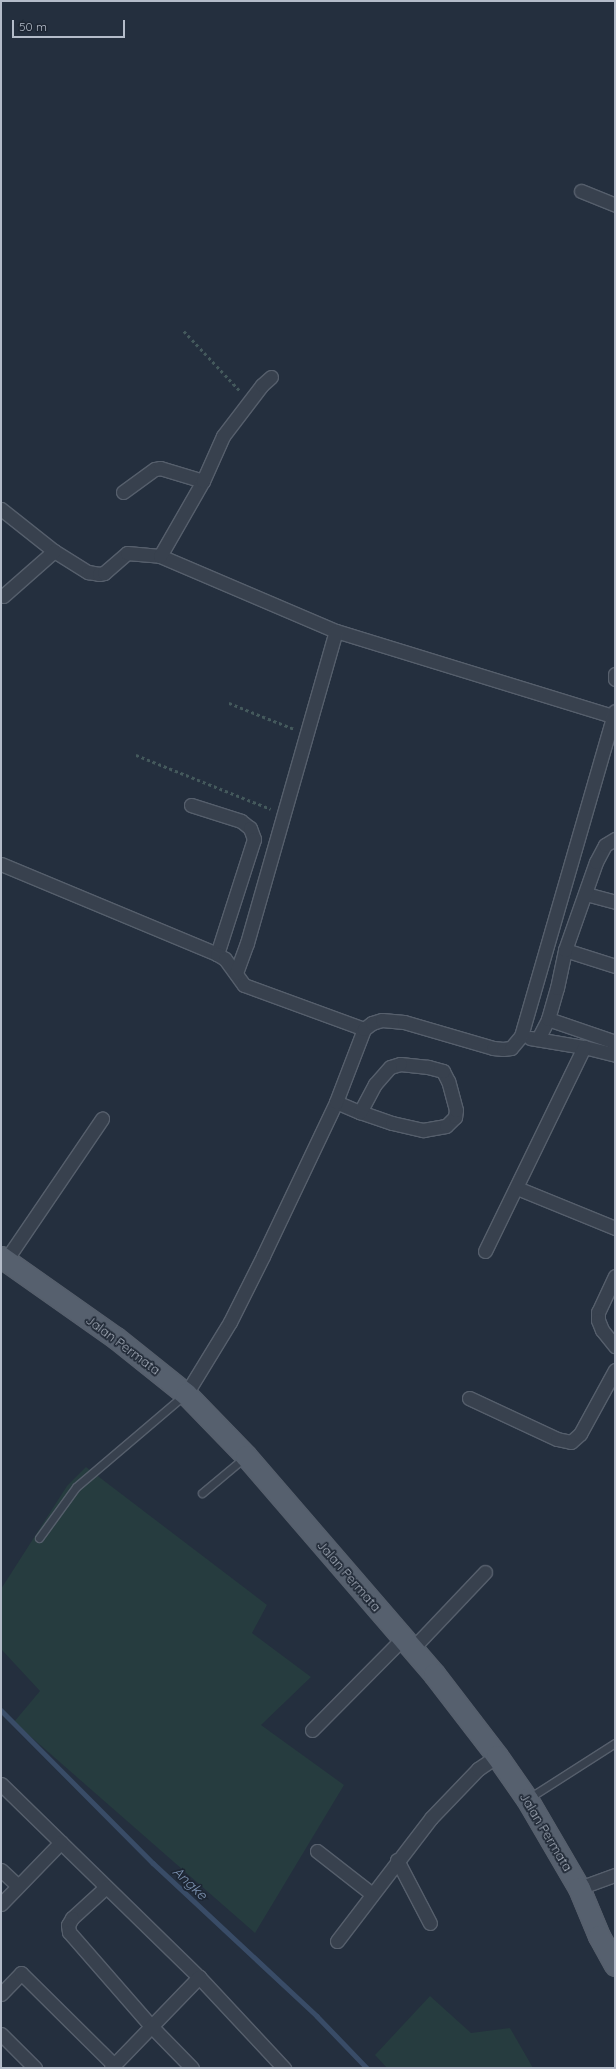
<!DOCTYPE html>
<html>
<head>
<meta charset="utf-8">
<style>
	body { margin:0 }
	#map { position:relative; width:616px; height:2069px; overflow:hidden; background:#242f3e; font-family:Quicksand,sans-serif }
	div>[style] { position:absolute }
	.green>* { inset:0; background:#263c3f }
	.stream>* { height:4.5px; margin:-2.25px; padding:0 2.25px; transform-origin:2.25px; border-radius:2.25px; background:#394c67 }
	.path>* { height:2.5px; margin-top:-1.25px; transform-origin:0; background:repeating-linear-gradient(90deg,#44595c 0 3px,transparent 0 6px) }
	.roads { filter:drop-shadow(1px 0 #565f6c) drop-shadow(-1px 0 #565f6c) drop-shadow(0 1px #565f6c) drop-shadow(0 -1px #565f6c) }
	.service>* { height:7px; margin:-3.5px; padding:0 3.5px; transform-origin:3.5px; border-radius:3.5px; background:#38414e }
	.minor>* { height:13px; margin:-6.5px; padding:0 6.5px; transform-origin:6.5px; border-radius:6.5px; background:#38414e }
	.primary>* { height:21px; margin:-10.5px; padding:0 10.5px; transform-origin:10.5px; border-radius:10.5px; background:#56606e }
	span { translate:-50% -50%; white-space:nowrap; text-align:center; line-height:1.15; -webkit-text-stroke:3.5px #1d2633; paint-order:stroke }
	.street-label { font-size:13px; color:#b4bcc9 }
	.water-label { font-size:14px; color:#7c92b1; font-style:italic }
	.frame { position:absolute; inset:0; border:2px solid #b4bcc9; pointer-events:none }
	.scale { position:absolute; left:12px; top:20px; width:113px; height:18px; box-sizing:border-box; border:2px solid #b4bcc9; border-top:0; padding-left:5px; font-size:12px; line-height:14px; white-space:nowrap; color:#b4bcc9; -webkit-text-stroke:3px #1d2633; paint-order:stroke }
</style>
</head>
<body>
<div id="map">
	<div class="green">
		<div style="clip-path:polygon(86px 1467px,267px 1605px,252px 1633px,311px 1677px,261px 1725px,344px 1785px,255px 1933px,14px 1722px,40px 1691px,1px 1649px,1px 1589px,67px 1486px)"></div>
		<div style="clip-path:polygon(430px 1996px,471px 2033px,510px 2028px,533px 2068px,387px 2068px,375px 2055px)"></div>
	</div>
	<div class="stream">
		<div style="left:1px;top:1710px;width:216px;rotate:45.2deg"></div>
		<div style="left:153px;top:1863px;width:224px;rotate:43deg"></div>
		<div style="left:317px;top:2016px;width:72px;rotate:46.1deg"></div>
	</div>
	<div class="path">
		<div style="left:184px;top:331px;width:83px;rotate:46.9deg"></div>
		<div style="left:229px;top:703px;width:70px;rotate:21.8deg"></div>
		<div style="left:136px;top:755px;width:145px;rotate:21.8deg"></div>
	</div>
	<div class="roads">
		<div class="service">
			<div style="left:202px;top:1493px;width:56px;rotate:-39.9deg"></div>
			<div style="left:39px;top:1538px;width:63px;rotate:-54deg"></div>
			<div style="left:76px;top:1487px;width:142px;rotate:-40.4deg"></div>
			<div style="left:529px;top:1798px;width:102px;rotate:-32.6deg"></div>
		</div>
		<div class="minor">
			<div style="left:581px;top:191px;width:37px;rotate:22deg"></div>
			<div style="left:123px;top:492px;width:39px;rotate:-36deg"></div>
			<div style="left:155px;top:469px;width:5px;rotate:-11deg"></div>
			<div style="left:160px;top:468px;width:45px;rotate:16.8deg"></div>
			<div style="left:1px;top:509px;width:68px;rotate:38.4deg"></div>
			<div style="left:54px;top:551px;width:40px;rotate:32deg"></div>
			<div style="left:88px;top:572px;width:11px;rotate:10deg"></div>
			<div style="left:99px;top:574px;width:5px;rotate:-11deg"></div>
			<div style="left:104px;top:573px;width:30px;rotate:-41deg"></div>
			<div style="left:127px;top:553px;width:33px;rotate:5deg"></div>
			<div style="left:160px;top:556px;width:191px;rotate:23.1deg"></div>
			<div style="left:336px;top:631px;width:290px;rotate:17.1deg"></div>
			<div style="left:160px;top:556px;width:86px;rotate:-60.2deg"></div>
			<div style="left:203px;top:481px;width:49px;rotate:-66deg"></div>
			<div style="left:223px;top:436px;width:64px;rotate:-52.6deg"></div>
			<div style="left:262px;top:385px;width:12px;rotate:-42deg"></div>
			<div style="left:3px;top:596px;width:68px;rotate:-41.4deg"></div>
			<div style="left:615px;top:674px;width:5px;rotate:90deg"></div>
			<div style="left:191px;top:805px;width:52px;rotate:17.7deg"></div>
			<div style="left:241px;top:821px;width:11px;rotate:38deg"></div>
			<div style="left:250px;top:828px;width:12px;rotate:70deg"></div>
			<div style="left:254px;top:839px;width:121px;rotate:107.8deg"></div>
			<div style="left:1px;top:864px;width:234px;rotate:22.6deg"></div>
			<div style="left:217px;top:954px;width:9px;rotate:32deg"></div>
			<div style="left:225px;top:959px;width:32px;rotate:54deg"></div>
			<div style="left:244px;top:985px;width:128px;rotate:20.1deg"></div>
			<div style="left:586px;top:894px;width:30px;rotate:15deg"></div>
			<div style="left:565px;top:950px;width:52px;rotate:17.7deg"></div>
			<div style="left:236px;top:973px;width:32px;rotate:-70deg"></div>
			<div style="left:247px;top:943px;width:324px;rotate:-74.1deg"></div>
			<div style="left:548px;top:1019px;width:71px;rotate:18.9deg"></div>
			<div style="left:530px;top:1038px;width:55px;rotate:9.5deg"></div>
			<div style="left:584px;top:1047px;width:32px;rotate:14deg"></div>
			<div style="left:538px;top:1039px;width:22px;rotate:-63deg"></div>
			<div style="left:548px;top:1019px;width:32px;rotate:-74deg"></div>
			<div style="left:557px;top:988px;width:39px;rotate:-78deg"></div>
			<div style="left:565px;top:950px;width:93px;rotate:-70.6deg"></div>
			<div style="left:596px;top:862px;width:19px;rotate:-62deg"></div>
			<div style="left:605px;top:845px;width:12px;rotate:-31deg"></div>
			<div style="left:336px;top:1102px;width:26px;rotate:23deg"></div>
			<div style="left:360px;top:1112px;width:34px;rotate:19deg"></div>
			<div style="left:392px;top:1123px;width:32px;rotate:13deg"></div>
			<div style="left:423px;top:1130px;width:23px;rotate:-10deg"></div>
			<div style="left:446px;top:1126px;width:13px;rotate:-45deg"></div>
			<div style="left:455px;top:1117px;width:7px;rotate:-82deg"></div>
			<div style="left:456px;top:1110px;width:30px;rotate:-105deg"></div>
			<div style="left:448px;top:1081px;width:11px;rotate:-117deg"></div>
			<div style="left:443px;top:1071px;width:16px;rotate:-165deg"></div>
			<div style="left:428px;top:1067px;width:28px;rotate:-174deg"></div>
			<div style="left:400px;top:1064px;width:10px;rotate:163deg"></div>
			<div style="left:390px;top:1067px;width:23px;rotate:131deg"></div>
			<div style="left:375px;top:1084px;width:32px;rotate:118deg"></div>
			<div style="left:517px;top:1188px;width:106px;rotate:22.2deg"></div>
			<div style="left:485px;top:1251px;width:227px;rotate:-64.1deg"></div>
			<div style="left:6px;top:1260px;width:171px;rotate:-55.8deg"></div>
			<div style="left:615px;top:1276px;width:40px;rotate:115deg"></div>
			<div style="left:598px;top:1312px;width:8px;rotate:90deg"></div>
			<div style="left:598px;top:1320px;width:11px;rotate:68deg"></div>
			<div style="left:602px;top:1330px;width:21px;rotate:51deg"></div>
			<div style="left:186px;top:1394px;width:84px;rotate:-58.6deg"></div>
			<div style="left:230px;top:1322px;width:74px;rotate:-63.4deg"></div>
			<div style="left:263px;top:1256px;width:170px;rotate:-64.6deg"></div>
			<div style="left:336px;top:1102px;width:78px;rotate:-69deg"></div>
			<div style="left:364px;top:1029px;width:10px;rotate:-37deg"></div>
			<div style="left:372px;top:1023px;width:10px;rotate:-17deg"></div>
			<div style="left:382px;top:1020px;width:22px;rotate:5deg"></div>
			<div style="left:404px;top:1022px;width:93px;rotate:16.3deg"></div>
			<div style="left:493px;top:1048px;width:10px;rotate:6deg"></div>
			<div style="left:503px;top:1049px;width:8px;rotate:-7deg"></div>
			<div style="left:511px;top:1048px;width:16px;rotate:-50deg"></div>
			<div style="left:521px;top:1036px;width:338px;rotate:-73.9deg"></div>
			<div style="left:469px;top:1398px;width:97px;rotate:25deg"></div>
			<div style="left:557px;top:1439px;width:14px;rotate:12deg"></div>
			<div style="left:571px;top:1442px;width:12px;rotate:-42deg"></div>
			<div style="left:580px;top:1434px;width:73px;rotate:-61.3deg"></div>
			<div style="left:412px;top:1649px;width:106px;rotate:-46.5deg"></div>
			<div style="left:312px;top:1730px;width:129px;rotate:-45.3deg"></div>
			<div style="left:1px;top:1784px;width:277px;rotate:44.3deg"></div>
			<div style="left:199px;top:1977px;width:125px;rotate:47deg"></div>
			<div style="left:317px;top:1851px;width:70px;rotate:38deg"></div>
			<div style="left:397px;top:1860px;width:71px;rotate:62.4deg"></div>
			<div style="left:1px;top:1870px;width:23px;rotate:43deg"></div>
			<div style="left:106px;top:1887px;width:46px;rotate:137.6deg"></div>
			<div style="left:72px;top:1918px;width:8px;rotate:120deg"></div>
			<div style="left:68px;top:1925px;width:7px;rotate:82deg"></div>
			<div style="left:69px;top:1932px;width:126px;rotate:48.9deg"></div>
			<div style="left:152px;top:2027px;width:57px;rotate:45.7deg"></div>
			<div style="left:579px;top:1888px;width:38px;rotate:-20deg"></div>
			<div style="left:1px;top:1904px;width:86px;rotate:-45.9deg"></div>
			<div style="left:337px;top:1941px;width:155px;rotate:-52.6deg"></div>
			<div style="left:431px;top:1818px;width:68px;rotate:-46.2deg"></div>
			<div style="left:478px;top:1769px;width:23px;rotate:-34deg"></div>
			<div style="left:1px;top:1994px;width:29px;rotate:-46deg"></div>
			<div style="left:21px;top:1973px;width:131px;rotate:44.7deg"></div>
			<div style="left:1px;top:2034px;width:48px;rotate:45deg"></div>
			<div style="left:111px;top:2068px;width:127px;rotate:-46deg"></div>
		</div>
		<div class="primary">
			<div style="left:1px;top:1257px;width:141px;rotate:35.2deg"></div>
			<div style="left:116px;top:1338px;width:90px;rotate:38.7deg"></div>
			<div style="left:186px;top:1394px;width:86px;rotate:45.9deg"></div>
			<div style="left:246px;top:1456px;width:288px;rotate:49.2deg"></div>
			<div style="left:434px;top:1674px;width:103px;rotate:52.5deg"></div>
			<div style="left:497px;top:1756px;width:52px;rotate:55.1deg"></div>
			<div style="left:527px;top:1799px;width:103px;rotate:59.7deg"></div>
			<div style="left:579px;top:1888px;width:52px;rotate:67.4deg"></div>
			<div style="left:599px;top:1936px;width:33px;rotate:61deg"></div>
		</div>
	</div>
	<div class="street-label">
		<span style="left:123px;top:1345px;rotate:37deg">Jalan Permata</span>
		<span style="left:349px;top:1576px;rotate:49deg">Jalan Permata</span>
		<span style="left:546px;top:1832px;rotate:59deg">Jalan Permata</span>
	</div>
	<div class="water-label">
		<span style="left:190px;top:1883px;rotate:43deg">Angke</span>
	</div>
	<div class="frame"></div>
	<div class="scale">50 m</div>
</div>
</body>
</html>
